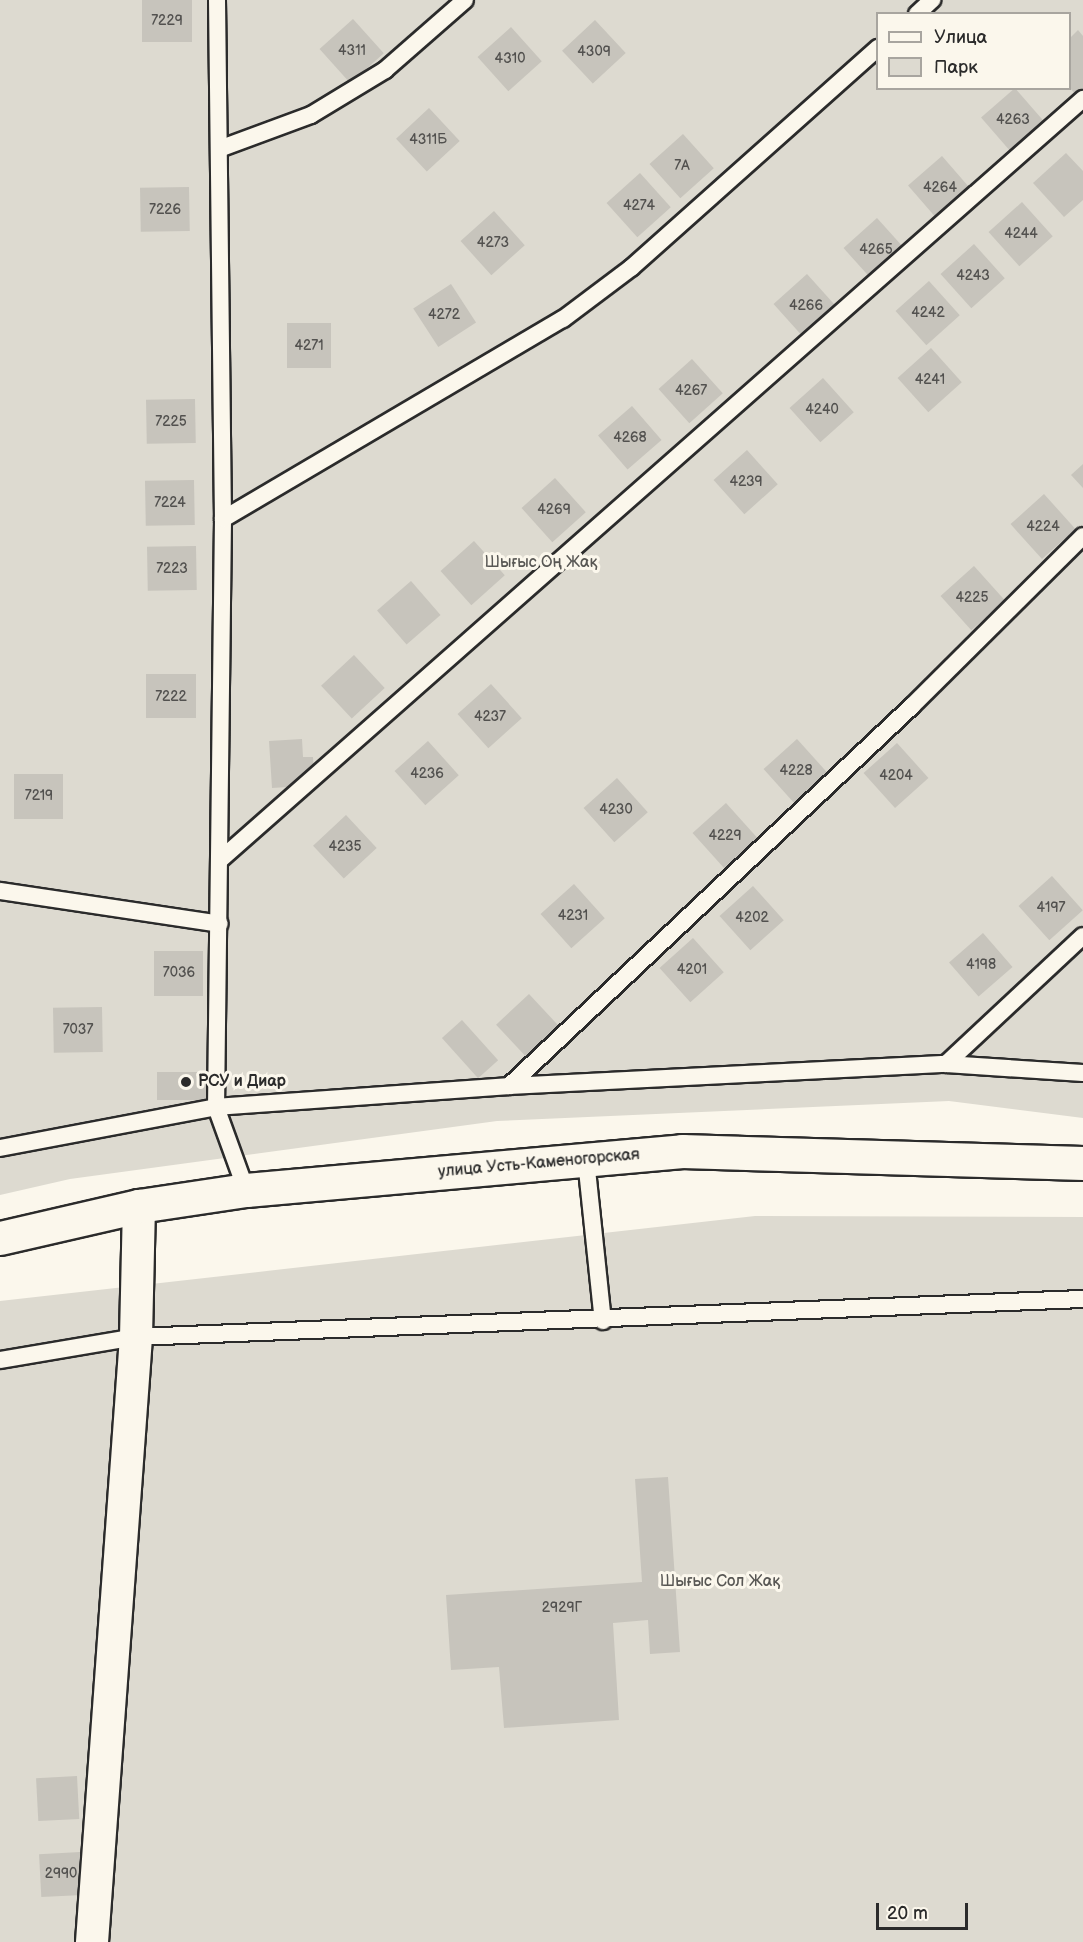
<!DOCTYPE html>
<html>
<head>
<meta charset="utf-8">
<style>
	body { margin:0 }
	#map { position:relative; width:1083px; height:1942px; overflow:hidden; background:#fbf7ec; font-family:"Balsamiq Sans",sans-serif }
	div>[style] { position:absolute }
	.green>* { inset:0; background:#dddad0 }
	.building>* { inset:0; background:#c7c4bc; transform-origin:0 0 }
	.roads { filter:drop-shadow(2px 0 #2b2b2b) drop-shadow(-2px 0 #2b2b2b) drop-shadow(0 2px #2b2b2b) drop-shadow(0 -2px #2b2b2b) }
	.service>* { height:16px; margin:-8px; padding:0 8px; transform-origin:8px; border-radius:8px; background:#fbf7ec }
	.minor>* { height:32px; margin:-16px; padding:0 16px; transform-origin:16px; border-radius:16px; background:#fbf7ec }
	.tertiary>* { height:33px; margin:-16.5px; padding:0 16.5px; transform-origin:16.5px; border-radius:16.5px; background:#fbf7ec }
	.dots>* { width:16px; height:16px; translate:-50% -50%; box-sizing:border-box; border:3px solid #fbf7ec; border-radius:50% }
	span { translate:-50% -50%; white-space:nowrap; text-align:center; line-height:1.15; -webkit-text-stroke:6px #fbf7ec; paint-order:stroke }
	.number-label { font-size:14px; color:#52514f }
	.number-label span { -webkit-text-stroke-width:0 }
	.park-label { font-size:16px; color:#585754 }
	.poi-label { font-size:16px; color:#2b2b2b; font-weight:700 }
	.left { translate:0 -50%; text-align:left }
	.street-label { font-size:16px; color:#2b2b2b }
	.legend { position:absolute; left:876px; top:12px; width:195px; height:78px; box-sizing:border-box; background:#fbf7ec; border:2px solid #a8a59f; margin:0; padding:8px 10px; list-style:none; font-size:18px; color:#2b2b2b }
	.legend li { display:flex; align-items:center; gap:12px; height:30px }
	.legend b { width:30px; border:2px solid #a8a59f }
	.scale { position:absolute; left:876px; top:1903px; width:92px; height:27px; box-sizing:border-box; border:3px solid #2b2b2b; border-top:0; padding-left:8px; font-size:18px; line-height:21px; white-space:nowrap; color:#2b2b2b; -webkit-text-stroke:4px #fbf7ec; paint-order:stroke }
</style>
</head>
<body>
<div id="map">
	<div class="green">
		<div style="clip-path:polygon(evenodd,0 0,1083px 0,1083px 1118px,949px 1101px,497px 1121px,70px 1179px,0 1195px,0 0,878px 14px,1070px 14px,1070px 88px,878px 88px,878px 14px)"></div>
		<div style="clip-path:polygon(755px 1216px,1083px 1217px,1083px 1942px,0 1942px,0 1301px)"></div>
	</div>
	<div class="building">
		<div style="left:142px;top:0;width:50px;height:42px"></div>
		<div style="left:353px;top:19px;width:46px;height:45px;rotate:48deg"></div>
		<div style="left:595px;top:20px;width:45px;height:45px;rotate:47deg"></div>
		<div style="left:511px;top:27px;width:46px;height:45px;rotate:48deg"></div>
		<div style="clip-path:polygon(1078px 30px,1083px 36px,1083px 88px,1076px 95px,1070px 88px,1070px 38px)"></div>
		<div style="left:1015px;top:88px;width:45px;height:45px;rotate:49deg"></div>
		<div style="left:429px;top:108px;width:45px;height:45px;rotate:47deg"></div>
		<div style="left:683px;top:134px;width:46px;height:45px;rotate:48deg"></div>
		<div style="clip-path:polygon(1066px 153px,1083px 171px,1083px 200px,1064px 217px,1033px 183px)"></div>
		<div style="left:942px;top:156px;width:45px;height:45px;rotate:49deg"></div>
		<div style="left:640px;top:173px;width:46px;height:45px;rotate:48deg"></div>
		<div style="left:189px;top:187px;width:44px;height:49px;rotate:89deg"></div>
		<div style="left:1022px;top:202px;width:46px;height:45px;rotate:48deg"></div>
		<div style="left:494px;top:211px;width:46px;height:45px;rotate:48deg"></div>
		<div style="left:877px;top:218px;width:46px;height:45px;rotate:48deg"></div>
		<div style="left:974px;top:244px;width:46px;height:45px;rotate:48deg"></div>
		<div style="left:807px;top:274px;width:46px;height:45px;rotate:48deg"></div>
		<div style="left:929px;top:281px;width:46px;height:45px;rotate:48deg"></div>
		<div style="left:451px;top:284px;width:46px;height:45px;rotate:57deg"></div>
		<div style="left:287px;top:323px;width:44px;height:45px"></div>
		<div style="left:931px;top:348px;width:46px;height:45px;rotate:48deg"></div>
		<div style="left:692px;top:359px;width:46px;height:45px;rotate:48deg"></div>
		<div style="left:823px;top:378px;width:46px;height:45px;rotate:48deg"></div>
		<div style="left:195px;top:399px;width:44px;height:49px;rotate:89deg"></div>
		<div style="left:632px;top:406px;width:45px;height:45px;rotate:49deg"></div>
		<div style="left:747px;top:450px;width:46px;height:45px;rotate:48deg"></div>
		<div style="clip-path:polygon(1083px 464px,1083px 488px,1071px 475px)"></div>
		<div style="left:555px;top:478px;width:46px;height:45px;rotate:48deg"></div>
		<div style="left:194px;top:480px;width:45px;height:49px;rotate:89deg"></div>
		<div style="left:1044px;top:494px;width:47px;height:45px;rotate:48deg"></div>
		<div style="left:474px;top:541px;width:46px;height:45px;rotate:48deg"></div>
		<div style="left:196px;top:546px;width:44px;height:49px;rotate:89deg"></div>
		<div style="left:974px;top:566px;width:46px;height:45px;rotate:48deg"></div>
		<div style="left:411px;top:581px;width:45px;height:45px;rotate:49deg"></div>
		<div style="left:354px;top:655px;width:45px;height:45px;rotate:47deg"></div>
		<div style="left:196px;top:674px;width:44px;height:50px;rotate:90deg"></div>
		<div style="left:491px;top:684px;width:46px;height:45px;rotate:48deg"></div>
		<div style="clip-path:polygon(302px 739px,303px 757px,313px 757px,314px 773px,302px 774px,303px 786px,272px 788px,269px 741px)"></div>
		<div style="left:797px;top:739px;width:46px;height:45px;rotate:48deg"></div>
		<div style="left:428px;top:741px;width:46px;height:45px;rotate:48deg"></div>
		<div style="left:897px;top:743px;width:47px;height:45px;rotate:48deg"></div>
		<div style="left:14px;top:774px;width:49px;height:45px"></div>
		<div style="left:617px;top:778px;width:46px;height:45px;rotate:48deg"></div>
		<div style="left:726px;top:803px;width:47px;height:45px;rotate:48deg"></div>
		<div style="left:346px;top:815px;width:45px;height:45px;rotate:47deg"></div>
		<div style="left:1052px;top:876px;width:46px;height:45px;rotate:48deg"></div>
		<div style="left:574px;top:884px;width:46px;height:45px;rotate:48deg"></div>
		<div style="left:753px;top:886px;width:46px;height:45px;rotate:48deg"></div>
		<div style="left:983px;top:933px;width:45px;height:45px;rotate:49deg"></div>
		<div style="left:693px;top:938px;width:46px;height:45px;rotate:48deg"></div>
		<div style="left:154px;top:951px;width:49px;height:45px"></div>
		<div style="left:529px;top:994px;width:45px;height:45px;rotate:47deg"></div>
		<div style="left:102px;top:1007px;width:45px;height:49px;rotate:89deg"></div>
		<div style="left:462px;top:1020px;width:54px;height:27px;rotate:48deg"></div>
		<div style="left:206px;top:1072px;width:28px;height:49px;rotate:90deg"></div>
		<div style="clip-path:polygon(668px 1477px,680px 1652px,650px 1654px,648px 1620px,613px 1623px,619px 1720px,504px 1728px,499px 1667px,451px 1670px,446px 1595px,642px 1582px,635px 1479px)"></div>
		<div style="left:77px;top:1776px;width:43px;height:41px;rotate:87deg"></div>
		<div style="left:80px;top:1852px;width:43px;height:41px;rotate:87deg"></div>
	</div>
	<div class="roads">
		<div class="service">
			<div style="left:217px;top:0;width:519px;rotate:89.34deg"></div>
			<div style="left:223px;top:519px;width:588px;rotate:90.68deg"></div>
			<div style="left:216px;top:1107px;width:88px;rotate:70.1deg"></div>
			<div style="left:917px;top:14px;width:21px;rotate:-43deg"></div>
			<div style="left:219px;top:149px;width:98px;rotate:-20.3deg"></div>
			<div style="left:311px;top:115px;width:87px;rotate:-31.3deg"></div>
			<div style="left:385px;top:70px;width:106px;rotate:-41.2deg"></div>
			<div style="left:223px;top:519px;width:394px;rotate:-30.5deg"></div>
			<div style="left:563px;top:319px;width:85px;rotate:-36.9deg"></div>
			<div style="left:631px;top:268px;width:331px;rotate:-41.7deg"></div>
			<div style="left:220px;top:860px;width:1151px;rotate:-41.41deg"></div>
			<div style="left:0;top:891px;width:222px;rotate:8.5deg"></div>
			<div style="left:946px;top:1064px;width:187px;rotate:-43.1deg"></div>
			<div style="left:509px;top:1086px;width:554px;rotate:-43.32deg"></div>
			<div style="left:912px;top:706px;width:241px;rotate:-44.8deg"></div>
			<div style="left:0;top:1148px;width:220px;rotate:-10.7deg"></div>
			<div style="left:216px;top:1107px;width:294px;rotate:-4.1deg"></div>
			<div style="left:509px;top:1086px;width:438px;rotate:-2.9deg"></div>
			<div style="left:946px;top:1064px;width:137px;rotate:3.8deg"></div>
			<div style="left:586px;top:1160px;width:162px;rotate:84deg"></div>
			<div style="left:0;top:1360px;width:138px;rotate:-9.6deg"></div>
			<div style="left:136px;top:1337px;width:948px;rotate:-2.3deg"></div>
		</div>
		<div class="minor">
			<div style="left:92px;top:1942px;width:607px;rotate:-85.84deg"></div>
			<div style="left:136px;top:1337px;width:131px;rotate:-88.7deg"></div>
		</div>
		<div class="tertiary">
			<div style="left:0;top:1238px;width:143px;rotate:-13deg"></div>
			<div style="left:139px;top:1206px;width:108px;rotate:-8.5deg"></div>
			<div style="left:246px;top:1190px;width:438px;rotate:-5.1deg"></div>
			<div style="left:682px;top:1151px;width:401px;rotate:1.7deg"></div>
		</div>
	</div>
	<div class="dots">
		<div style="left:186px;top:1082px;background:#2b2b2b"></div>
	</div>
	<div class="number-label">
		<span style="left:167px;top:21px">7229</span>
		<span style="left:352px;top:51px">4311</span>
		<span style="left:594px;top:52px">4309</span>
		<span style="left:510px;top:59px">4310</span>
		<span style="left:1013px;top:120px">4263</span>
		<span style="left:428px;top:140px">4311Б</span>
		<span style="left:682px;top:166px">7А</span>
		<span style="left:940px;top:188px">4264</span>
		<span style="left:639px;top:206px">4274</span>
		<span style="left:165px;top:210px">7226</span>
		<span style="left:1021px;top:234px">4244</span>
		<span style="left:493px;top:243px">4273</span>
		<span style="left:876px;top:250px">4265</span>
		<span style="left:973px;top:276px">4243</span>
		<span style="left:806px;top:306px">4266</span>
		<span style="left:928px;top:313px">4242</span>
		<span style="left:444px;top:315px">4272</span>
		<span style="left:309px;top:346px">4271</span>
		<span style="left:930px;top:380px">4241</span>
		<span style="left:691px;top:391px">4267</span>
		<span style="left:822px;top:410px">4240</span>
		<span style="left:171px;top:422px">7225</span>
		<span style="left:630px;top:438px">4268</span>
		<span style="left:746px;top:482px">4239</span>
		<span style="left:170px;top:503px">7224</span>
		<span style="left:554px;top:510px">4269</span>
		<span style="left:1043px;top:527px">4224</span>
		<span style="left:172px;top:569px">7223</span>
		<span style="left:972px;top:598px">4225</span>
		<span style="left:171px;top:697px">7222</span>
		<span style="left:490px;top:717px">4237</span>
		<span style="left:796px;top:771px">4228</span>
		<span style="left:427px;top:774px">4236</span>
		<span style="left:896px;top:776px">4204</span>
		<span style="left:39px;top:796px">7219</span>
		<span style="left:616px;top:810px">4230</span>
		<span style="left:725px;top:836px">4229</span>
		<span style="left:345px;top:847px">4235</span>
		<span style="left:1051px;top:908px">4197</span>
		<span style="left:573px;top:916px">4231</span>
		<span style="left:752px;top:918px">4202</span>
		<span style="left:981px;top:965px">4198</span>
		<span style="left:692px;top:970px">4201</span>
		<span style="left:179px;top:973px">7036</span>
		<span style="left:78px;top:1030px">7037</span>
		<span style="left:562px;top:1608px">2929Г</span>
		<span style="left:61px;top:1874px">2990</span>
	</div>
	<div class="park-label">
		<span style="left:541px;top:563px">Шығыс Оң Жақ</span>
		<span style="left:720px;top:1582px">Шығыс Сол Жақ</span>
	</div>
	<div class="poi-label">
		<span class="left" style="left:198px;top:1082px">РСУ и Диар</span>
	</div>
	<div class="street-label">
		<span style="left:539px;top:1164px;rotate:-5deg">улица Усть-Каменогорская</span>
	</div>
	<ul class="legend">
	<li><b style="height:8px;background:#fbf7ec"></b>Улица</li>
	<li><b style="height:16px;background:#dddad0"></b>Парк</li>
	</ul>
	<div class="scale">20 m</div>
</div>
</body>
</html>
